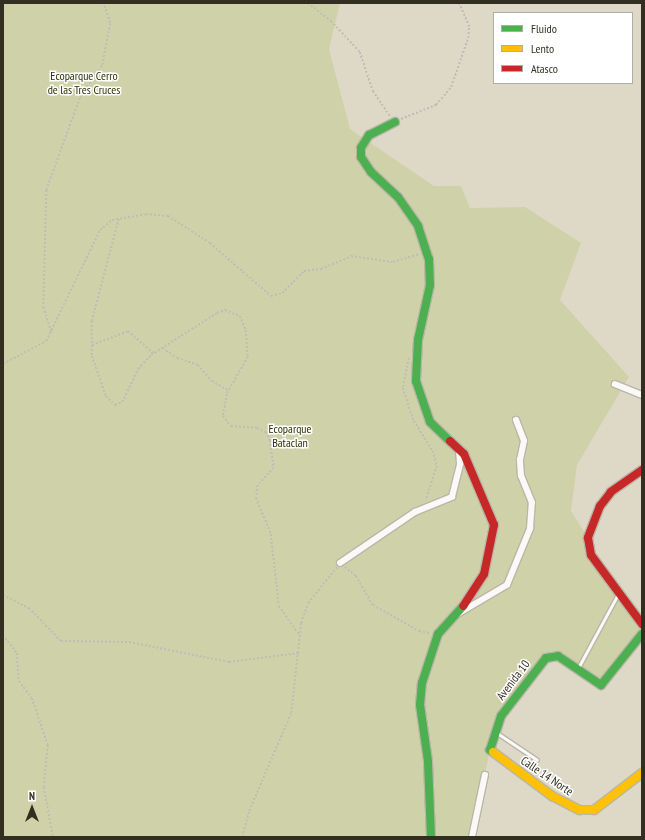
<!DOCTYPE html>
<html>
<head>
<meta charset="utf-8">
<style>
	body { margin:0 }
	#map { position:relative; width:645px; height:840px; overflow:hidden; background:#ded9c7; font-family:"PT Sans Narrow",sans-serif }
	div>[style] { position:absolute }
	.green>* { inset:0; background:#cfd2a9 }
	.path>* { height:1.5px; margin-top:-0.75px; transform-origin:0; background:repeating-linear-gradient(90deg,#bfbdb6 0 2px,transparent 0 4px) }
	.roads { filter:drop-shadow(1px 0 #b9b6a7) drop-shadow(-1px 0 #b9b6a7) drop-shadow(0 1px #b9b6a7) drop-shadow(0 -1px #b9b6a7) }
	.lane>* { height:3px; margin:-1.5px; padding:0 1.5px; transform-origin:1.5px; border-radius:1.5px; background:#faf9f7 }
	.street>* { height:5.5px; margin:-2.75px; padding:0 2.75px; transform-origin:2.75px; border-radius:2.75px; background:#faf9f7 }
	.fast>* { height:8px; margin:-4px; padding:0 4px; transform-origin:4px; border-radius:4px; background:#4caf50 }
	.slow>* { height:8px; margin:-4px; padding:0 4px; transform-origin:4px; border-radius:4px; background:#ffc107 }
	.jam>* { height:8px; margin:-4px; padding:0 4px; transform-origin:4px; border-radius:4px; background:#c62828 }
	span { translate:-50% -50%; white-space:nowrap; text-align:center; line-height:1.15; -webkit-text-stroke:3px #fff; paint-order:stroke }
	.park-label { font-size:12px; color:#2d3206 }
	.street-label { font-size:12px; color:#322f22 }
	.frame { position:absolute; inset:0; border:4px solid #322f22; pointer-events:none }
	.legend { position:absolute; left:493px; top:12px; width:140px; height:72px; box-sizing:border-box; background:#fff; border:1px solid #adaca7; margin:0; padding:5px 7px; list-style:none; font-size:12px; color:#322f22 }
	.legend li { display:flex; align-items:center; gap:8px; height:20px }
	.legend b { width:20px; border:1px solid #adaca7 }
	.north { position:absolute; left:12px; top:788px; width:40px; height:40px; -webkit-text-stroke:3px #fff; paint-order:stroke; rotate:0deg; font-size:11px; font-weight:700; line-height:16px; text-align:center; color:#322f22 }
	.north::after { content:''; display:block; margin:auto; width:14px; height:18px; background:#322f22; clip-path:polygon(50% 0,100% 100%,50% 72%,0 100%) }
</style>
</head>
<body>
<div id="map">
	<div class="green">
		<div style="clip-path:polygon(3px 3px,340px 3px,329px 49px,350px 129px,434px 186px,461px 186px,470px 208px,525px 207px,581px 243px,560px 300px,629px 377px,577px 465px,571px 511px,588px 538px,589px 547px,642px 624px,642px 634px,604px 684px,553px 656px,510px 705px,490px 750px,472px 837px,3px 837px)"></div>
	</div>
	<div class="path">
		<div style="left:308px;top:3px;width:29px;rotate:38deg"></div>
		<div style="left:331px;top:21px;width:42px;rotate:46.9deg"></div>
		<div style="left:360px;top:52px;width:41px;rotate:71.6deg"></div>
		<div style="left:373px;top:91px;width:30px;rotate:56deg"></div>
		<div style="left:401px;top:119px;width:38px;rotate:-22deg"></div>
		<div style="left:436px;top:105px;width:23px;rotate:-50deg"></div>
		<div style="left:451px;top:87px;width:52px;rotate:-70.9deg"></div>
		<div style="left:468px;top:38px;width:11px;rotate:-85deg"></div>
		<div style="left:469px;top:27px;width:26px;rotate:-113deg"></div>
		<div style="left:119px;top:219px;width:106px;rotate:104.8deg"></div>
		<div style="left:92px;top:321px;width:35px;rotate:90deg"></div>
		<div style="left:92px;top:356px;width:42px;rotate:70.7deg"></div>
		<div style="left:106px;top:396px;width:13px;rotate:45deg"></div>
		<div style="left:115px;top:405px;width:8px;rotate:-23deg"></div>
		<div style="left:122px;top:402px;width:37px;rotate:-64deg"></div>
		<div style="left:138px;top:369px;width:19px;rotate:-47deg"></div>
		<div style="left:151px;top:355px;width:78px;rotate:-32.5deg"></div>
		<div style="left:217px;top:313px;width:9px;rotate:-21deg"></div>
		<div style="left:225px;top:310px;width:16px;rotate:22deg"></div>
		<div style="left:240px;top:316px;width:15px;rotate:67deg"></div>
		<div style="left:246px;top:330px;width:27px;rotate:86deg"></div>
		<div style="left:248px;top:357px;width:43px;rotate:119.6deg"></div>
		<div style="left:227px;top:394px;width:22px;rotate:100deg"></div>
		<div style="left:223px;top:416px;width:13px;rotate:51deg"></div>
		<div style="left:231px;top:426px;width:26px;rotate:4deg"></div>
		<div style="left:257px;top:428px;width:10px;rotate:24deg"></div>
		<div style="left:266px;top:432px;width:9px;rotate:63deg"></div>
		<div style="left:270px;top:440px;width:28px;rotate:82deg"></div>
		<div style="left:274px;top:468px;width:23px;rotate:133deg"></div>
		<div style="left:258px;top:485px;width:13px;rotate:99deg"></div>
		<div style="left:256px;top:498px;width:39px;rotate:67deg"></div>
		<div style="left:271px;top:534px;width:72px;rotate:83.7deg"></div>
		<div style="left:279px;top:606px;width:37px;rotate:55deg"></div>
		<div style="left:51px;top:332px;width:25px;rotate:-108deg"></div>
		<div style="left:43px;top:308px;width:118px;rotate:-88.5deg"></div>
		<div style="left:46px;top:190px;width:99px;rotate:-69.9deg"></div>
		<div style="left:80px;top:97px;width:39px;rotate:-55deg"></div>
		<div style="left:102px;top:65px;width:43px;rotate:-79.2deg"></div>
		<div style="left:110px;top:23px;width:21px;rotate:-109deg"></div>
		<div style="left:92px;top:345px;width:39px;rotate:-21deg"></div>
		<div style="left:128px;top:331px;width:35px;rotate:41deg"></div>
		<div style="left:163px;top:348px;width:17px;rotate:36deg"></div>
		<div style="left:177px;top:358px;width:22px;rotate:18deg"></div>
		<div style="left:198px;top:365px;width:21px;rotate:49deg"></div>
		<div style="left:212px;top:381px;width:20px;rotate:30deg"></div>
		<div style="left:409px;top:358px;width:31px;rotate:101deg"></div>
		<div style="left:403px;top:388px;width:35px;rotate:72deg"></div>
		<div style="left:414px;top:421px;width:36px;rotate:58deg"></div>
		<div style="left:433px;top:451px;width:16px;rotate:75deg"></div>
		<div style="left:437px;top:466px;width:36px;rotate:108deg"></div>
		<div style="left:3px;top:364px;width:49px;rotate:-28.1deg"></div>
		<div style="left:46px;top:341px;width:123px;rotate:-64.1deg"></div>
		<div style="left:100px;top:230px;width:16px;rotate:-40deg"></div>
		<div style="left:112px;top:220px;width:35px;rotate:-10deg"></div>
		<div style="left:146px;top:214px;width:22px;rotate:5deg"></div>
		<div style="left:168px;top:216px;width:50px;rotate:32.7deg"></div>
		<div style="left:210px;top:243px;width:81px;rotate:41deg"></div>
		<div style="left:271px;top:296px;width:11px;rotate:-15deg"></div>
		<div style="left:282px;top:293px;width:31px;rotate:-45deg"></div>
		<div style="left:304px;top:271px;width:17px;rotate:-7deg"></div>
		<div style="left:321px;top:269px;width:33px;rotate:-23deg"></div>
		<div style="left:351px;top:256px;width:42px;rotate:8.1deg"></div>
		<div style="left:393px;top:262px;width:28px;rotate:-17deg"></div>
		<div style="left:345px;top:567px;width:14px;rotate:39deg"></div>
		<div style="left:356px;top:576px;width:34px;rotate:60deg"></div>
		<div style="left:373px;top:605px;width:53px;rotate:29.5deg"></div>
		<div style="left:419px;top:631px;width:11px;rotate:10deg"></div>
		<div style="left:3px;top:595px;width:29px;rotate:27deg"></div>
		<div style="left:29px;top:608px;width:46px;rotate:45.9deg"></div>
		<div style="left:61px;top:641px;width:68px;rotate:0.8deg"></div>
		<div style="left:129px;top:642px;width:102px;rotate:11.3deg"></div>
		<div style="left:229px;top:662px;width:70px;rotate:-7.4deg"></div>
		<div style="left:3px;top:635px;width:23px;rotate:52deg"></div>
		<div style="left:17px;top:653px;width:28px;rotate:86deg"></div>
		<div style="left:19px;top:681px;width:21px;rotate:53deg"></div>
		<div style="left:32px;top:698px;width:50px;rotate:71.2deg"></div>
		<div style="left:48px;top:745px;width:42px;rotate:95.4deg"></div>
		<div style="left:44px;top:787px;width:51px;rotate:79.8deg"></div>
		<div style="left:242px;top:837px;width:27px;rotate:-75deg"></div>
		<div style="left:249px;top:811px;width:107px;rotate:-66.8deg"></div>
		<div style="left:291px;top:713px;width:91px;rotate:-83.7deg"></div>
		<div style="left:301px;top:623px;width:21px;rotate:-71deg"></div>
		<div style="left:308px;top:603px;width:46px;rotate:-51.1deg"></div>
	</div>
	<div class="roads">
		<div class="lane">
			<div style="left:578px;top:668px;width:84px;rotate:-61.6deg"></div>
			<div style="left:497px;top:733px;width:48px;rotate:34deg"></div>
		</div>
		<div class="street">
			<div style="left:615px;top:384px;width:29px;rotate:22deg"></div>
			<div style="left:340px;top:563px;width:91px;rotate:-34.2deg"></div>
			<div style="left:415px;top:512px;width:40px;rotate:-22deg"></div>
			<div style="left:452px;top:497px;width:34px;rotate:-76deg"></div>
			<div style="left:460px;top:464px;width:14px;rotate:-94deg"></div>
			<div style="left:456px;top:615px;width:59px;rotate:-30.5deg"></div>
			<div style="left:507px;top:585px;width:61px;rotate:-67.7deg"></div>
			<div style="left:530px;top:529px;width:26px;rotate:-86deg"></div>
			<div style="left:532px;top:503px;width:29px;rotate:-112deg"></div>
			<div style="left:521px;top:476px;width:16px;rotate:-94deg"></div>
			<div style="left:520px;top:460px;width:19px;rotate:-78deg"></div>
			<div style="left:524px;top:441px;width:22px;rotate:-111deg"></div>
			<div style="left:472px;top:837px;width:63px;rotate:-78.2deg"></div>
		</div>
		<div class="fast">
			<div style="left:395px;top:122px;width:29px;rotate:153deg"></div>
			<div style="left:369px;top:135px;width:15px;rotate:122deg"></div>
			<div style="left:361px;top:148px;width:9px;rotate:90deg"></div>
			<div style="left:361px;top:157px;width:18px;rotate:56deg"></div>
			<div style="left:371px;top:172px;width:37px;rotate:43deg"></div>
			<div style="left:398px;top:197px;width:35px;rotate:55deg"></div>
			<div style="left:418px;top:226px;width:35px;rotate:72deg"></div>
			<div style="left:429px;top:259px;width:26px;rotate:88deg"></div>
			<div style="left:430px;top:285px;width:56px;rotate:102.3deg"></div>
			<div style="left:418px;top:340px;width:41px;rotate:92.8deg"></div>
			<div style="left:416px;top:381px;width:43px;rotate:71.1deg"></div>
			<div style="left:430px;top:422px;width:28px;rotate:44deg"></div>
			<div style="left:493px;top:752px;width:4px;rotate:-146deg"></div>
			<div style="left:490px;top:750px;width:36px;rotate:-72deg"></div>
			<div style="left:501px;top:716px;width:73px;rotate:-52.2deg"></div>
			<div style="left:546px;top:658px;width:12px;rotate:-9deg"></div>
			<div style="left:558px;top:656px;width:52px;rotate:34deg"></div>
			<div style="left:601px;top:685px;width:65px;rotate:-51.2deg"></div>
			<div style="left:431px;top:837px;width:76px;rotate:-92.3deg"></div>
			<div style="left:428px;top:761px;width:57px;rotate:-98.1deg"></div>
			<div style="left:420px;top:705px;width:22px;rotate:-85deg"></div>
			<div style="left:422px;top:683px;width:52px;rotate:-71.9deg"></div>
			<div style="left:438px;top:634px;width:38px;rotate:-48deg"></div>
		</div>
		<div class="slow">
			<div style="left:493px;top:752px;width:74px;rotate:36.7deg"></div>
			<div style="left:552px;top:796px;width:31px;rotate:27deg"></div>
			<div style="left:580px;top:810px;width:14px"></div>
			<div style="left:594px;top:810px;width:61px;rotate:-37.6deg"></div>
		</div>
		<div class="jam">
			<div style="left:450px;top:441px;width:19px;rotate:43deg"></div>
			<div style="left:464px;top:454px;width:77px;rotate:67.1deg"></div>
			<div style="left:494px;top:525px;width:50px;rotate:101.5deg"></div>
			<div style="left:484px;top:574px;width:38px;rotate:123deg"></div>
			<div style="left:642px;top:470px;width:38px;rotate:145deg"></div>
			<div style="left:611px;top:492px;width:18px;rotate:128deg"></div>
			<div style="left:600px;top:506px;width:34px;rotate:111deg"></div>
			<div style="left:588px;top:538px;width:17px;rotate:80deg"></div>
			<div style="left:591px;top:555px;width:86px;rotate:53.5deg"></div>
		</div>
	</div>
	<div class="park-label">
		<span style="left:84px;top:83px">Ecoparque Cerro<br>de las Tres Cruces</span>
		<span style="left:290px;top:436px">Ecoparque<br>Bataclan</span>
	</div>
	<div class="street-label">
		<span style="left:513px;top:680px;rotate:-53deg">Avenida 10</span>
		<span style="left:547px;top:776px;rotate:34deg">Calle 14 Norte</span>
	</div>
	<div class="frame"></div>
	<ul class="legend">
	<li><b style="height:5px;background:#4caf50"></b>Fluido</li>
	<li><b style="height:5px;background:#ffc107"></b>Lento</li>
	<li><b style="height:5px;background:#c62828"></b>Atasco</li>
	</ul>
	<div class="north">N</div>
</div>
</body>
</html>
